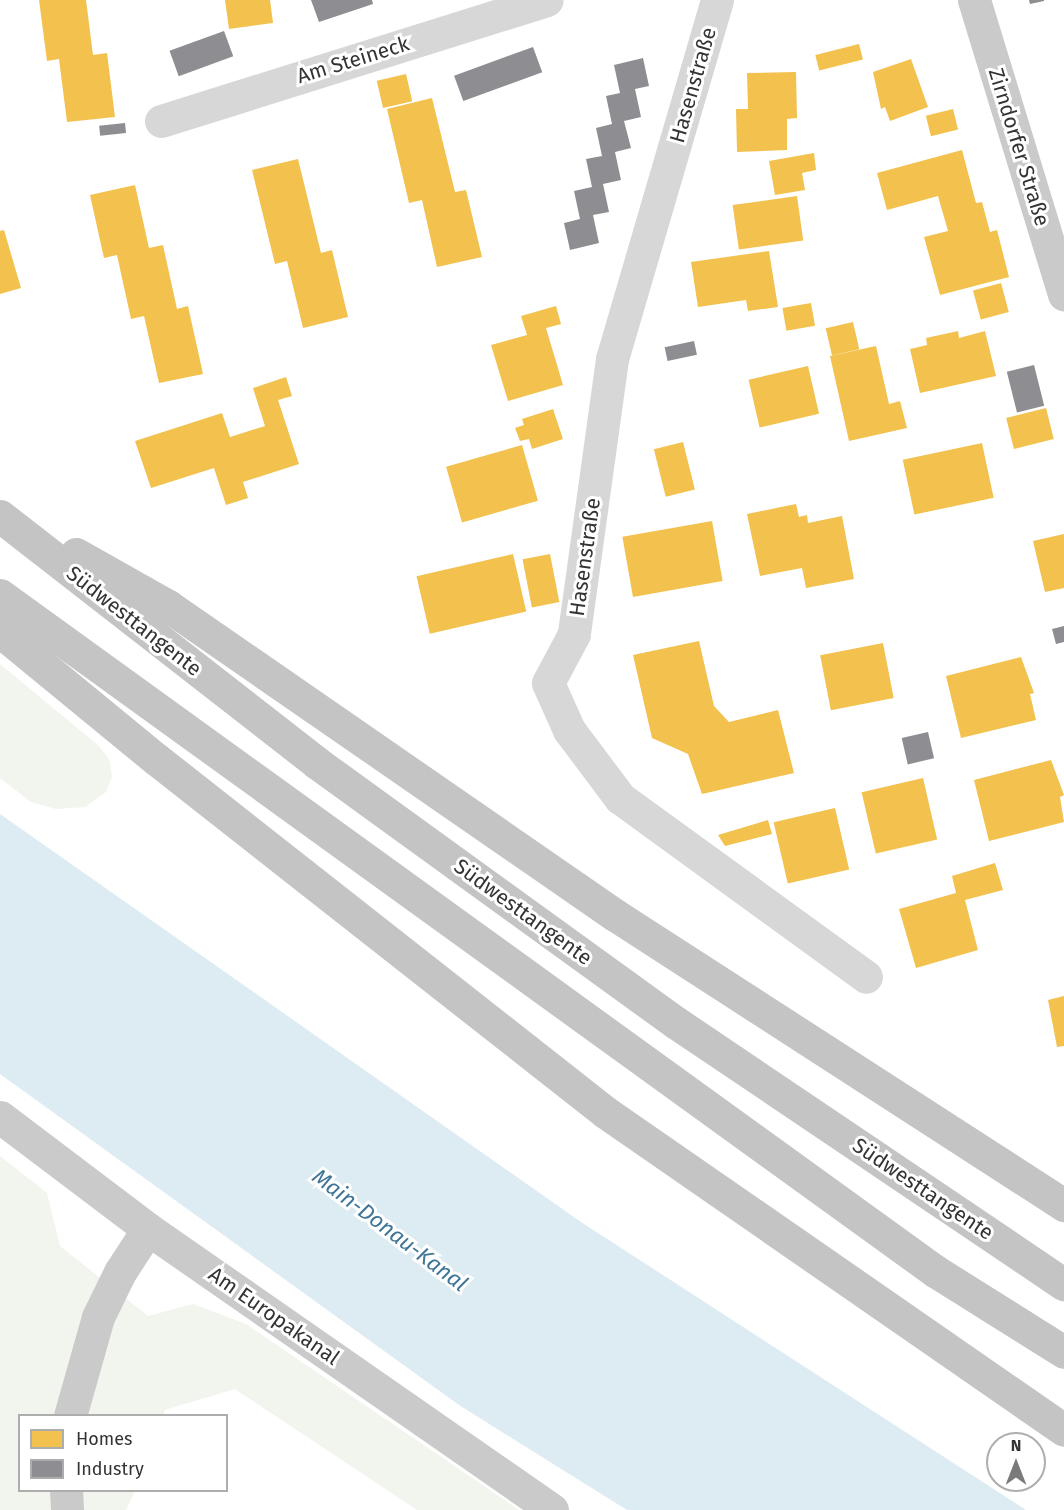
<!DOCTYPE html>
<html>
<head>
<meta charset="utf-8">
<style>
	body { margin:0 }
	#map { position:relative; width:1064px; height:1510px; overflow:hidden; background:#fff; font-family:"Fira Sans",sans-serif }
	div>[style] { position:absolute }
	.green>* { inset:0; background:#f1f5ed }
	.water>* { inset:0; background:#ddebf3 }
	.homes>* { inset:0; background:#f2c14e; transform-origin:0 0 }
	.industry>* { inset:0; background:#8d8d92; transform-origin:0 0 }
	.minor>* { height:33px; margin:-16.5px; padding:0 16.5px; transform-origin:16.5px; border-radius:16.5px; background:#d7d7d7 }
	.major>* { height:33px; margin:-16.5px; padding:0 16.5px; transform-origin:16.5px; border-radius:16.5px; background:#cacaca }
	.highway>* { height:33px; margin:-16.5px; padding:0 16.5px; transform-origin:16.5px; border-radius:16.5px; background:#c4c4c4 }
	span { translate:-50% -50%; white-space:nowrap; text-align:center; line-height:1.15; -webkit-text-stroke:6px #fff; paint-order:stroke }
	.street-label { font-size:21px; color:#333 }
	.water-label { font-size:22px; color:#3f7597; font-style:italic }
	.legend { position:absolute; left:18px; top:1414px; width:210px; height:78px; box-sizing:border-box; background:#fff; border:2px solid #adadad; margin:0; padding:8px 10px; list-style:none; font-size:18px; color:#333 }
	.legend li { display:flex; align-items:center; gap:12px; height:30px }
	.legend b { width:30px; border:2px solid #adadad }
	.north { position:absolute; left:986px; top:1432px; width:60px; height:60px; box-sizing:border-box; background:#fff; border:2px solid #adadad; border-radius:50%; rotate:0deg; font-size:16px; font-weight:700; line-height:24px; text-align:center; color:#333 }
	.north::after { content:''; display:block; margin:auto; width:21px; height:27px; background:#7a7a7a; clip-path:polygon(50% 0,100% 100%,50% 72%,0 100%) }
</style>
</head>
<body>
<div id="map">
	<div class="green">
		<div style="clip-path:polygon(0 664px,99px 746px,110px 761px,112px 777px,106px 792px,85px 807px,56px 809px,31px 802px,0 778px)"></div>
		<div style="clip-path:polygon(0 1156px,47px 1193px,60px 1246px,148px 1316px,193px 1304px,246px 1324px,519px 1510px,417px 1510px,235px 1389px,165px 1410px,163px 1415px,20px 1416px,20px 1490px,135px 1491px,126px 1510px,0 1510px)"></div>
	</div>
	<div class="water">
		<div style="clip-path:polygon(0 814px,581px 1222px,1026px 1510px,627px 1510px,459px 1405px,0 1074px)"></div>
	</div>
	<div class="homes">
		<div style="clip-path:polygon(39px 0,86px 0,93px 55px,107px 53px,115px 117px,67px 122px,59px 59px,47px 61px)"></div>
		<div style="clip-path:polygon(225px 0,270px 0,273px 23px,229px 29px)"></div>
		<div style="left:859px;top:44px;width:16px;height:45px;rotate:76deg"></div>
		<div style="clip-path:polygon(911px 59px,928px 107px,890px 121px,885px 107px,881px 109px,873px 72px)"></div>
		<div style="clip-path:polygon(796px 72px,797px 118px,787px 119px,787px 150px,737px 152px,736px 109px,748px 109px,747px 73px)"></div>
		<div style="left:406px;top:74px;width:28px;height:30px;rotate:77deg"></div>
		<div style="clip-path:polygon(432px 98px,455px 192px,466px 190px,482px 257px,437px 267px,422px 200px,409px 203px,387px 109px)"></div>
		<div style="left:953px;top:109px;width:21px;height:28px;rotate:76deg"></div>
		<div style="clip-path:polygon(962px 150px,976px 203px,982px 202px,990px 232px,997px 230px,1009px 277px,940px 295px,924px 237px,948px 231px,938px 196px,887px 210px,877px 173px)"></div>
		<div style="clip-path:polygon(814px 153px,816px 170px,802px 173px,805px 190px,775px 195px,769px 161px)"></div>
		<div style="clip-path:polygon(298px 159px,321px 253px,332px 250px,348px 317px,303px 328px,287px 261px,275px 264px,252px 170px)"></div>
		<div style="clip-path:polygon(135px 185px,149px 248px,163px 245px,177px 309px,188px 306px,203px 374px,159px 383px,144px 316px,131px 319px,117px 255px,104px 258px,90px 195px)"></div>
		<div style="left:797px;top:196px;width:45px;height:65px;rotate:82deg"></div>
		<div style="clip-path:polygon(4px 230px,21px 288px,0 294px,0 231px)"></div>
		<div style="clip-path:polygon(769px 251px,778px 307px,748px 311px,746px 300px,698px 307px,691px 262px)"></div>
		<div style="left:1001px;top:283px;width:30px;height:29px;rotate:75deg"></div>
		<div style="left:811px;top:303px;width:23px;height:29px;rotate:80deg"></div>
		<div style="clip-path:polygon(556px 306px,561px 324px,546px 328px,563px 385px,508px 401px,491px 345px,527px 335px,521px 316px)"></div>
		<div style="left:853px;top:322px;width:28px;height:28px;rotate:77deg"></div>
		<div style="clip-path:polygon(958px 331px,959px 338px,985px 331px,996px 376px,920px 393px,910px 349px,927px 345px,926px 338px)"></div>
		<div style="clip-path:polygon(876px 346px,889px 404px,900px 401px,907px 428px,849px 441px,830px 356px)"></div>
		<div style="left:808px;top:366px;width:49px;height:61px;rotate:77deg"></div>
		<div style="clip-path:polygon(286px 377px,292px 396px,278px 400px,299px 464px,243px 482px,248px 498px,226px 505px,214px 468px,151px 488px,135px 441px,222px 413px,230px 437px,265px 426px,253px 388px)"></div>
		<div style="left:1046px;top:408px;width:32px;height:41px;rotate:76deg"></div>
		<div style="clip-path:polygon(553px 409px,563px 439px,532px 449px,529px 439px,520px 441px,515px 428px,524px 425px,522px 419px)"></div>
		<div style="left:683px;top:442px;width:49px;height:30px;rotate:76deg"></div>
		<div style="left:982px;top:443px;width:56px;height:81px;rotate:78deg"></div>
		<div style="left:522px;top:445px;width:58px;height:79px;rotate:74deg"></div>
		<div style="clip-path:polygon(796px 504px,799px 517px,807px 515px,808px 523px,842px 516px,854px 579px,806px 588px,802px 568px,760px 576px,747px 514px)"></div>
		<div style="left:712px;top:521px;width:61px;height:91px;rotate:80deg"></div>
		<div style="clip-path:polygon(1064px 534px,1064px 588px,1045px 592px,1033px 541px)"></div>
		<div style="left:513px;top:554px;width:59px;height:99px;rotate:77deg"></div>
		<div style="left:550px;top:554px;width:49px;height:28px;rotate:79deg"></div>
		<div style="clip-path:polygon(699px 641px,714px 706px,729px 722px,778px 710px,794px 773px,702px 794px,688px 754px,652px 738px,633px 655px)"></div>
		<div style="left:883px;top:643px;width:56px;height:64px;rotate:79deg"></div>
		<div style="clip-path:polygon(1021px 657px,1034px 693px,1030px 694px,1036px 720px,961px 738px,946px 676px)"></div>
		<div style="clip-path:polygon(1051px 760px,1064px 795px,1060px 797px,1064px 822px,989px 841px,974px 780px)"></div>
		<div style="left:923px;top:778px;width:63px;height:63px;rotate:77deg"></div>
		<div style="left:835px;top:808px;width:63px;height:63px;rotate:77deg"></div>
		<div style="clip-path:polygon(768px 820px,772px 834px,725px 846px,718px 835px)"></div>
		<div style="clip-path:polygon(995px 863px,1003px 890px,965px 900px,978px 950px,916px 968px,899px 909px,956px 893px,952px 876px)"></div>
		<div style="clip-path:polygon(1064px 996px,1064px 1046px,1057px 1047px,1048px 1000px)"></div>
	</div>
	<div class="industry">
		<div style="clip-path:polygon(311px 0,372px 0,373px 4px,319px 22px)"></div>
		<div style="clip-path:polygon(1029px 0,1044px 0,1044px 1px,1030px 4px)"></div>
		<div style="left:224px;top:31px;width:27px;height:58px;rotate:70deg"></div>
		<div style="left:533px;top:47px;width:27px;height:84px;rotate:70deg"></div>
		<div style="clip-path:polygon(643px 58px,649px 86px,635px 89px,641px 117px,624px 121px,631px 148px,615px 152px,621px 180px,603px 184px,609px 212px,593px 215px,599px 243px,570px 250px,564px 223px,580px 219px,574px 191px,592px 187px,586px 159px,602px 156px,596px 128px,612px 124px,606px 96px,620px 93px,614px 65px)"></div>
		<div style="left:125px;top:123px;width:10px;height:26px;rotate:84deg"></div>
		<div style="left:694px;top:341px;width:14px;height:30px;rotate:78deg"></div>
		<div style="left:1034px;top:365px;width:42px;height:28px;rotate:76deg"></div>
		<div style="clip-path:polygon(1064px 626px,1064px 642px,1056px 644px,1052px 629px)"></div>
		<div style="left:928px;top:732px;width:27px;height:27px;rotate:77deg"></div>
	</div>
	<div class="minor">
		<div style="left:717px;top:0;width:374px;rotate:106.3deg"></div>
		<div style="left:612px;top:359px;width:278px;rotate:97.9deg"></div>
		<div style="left:574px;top:634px;width:55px;rotate:118deg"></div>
		<div style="left:548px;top:683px;width:51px;rotate:65.9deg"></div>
		<div style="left:569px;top:730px;width:85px;rotate:53.1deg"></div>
		<div style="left:620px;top:798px;width:304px;rotate:36deg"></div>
		<div style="left:161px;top:121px;width:404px;rotate:-17.4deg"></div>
	</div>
	<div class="major">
		<div style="left:974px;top:0;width:308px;rotate:73deg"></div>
		<div style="left:0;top:1117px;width:186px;rotate:37.1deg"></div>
		<div style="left:148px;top:1229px;width:492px;rotate:34.8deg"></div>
		<div style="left:70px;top:1416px;width:103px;rotate:-74.2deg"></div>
		<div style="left:98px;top:1317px;width:50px;rotate:-63.9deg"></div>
		<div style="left:120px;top:1272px;width:51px;rotate:-56.9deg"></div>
		<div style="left:66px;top:1490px;width:20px;rotate:87deg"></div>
	</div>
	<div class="highway">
		<div style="left:0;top:516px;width:402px;rotate:37.9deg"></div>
		<div style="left:317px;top:763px;width:442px;rotate:35.9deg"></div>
		<div style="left:675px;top:1022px;width:469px;rotate:34deg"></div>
		<div style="left:76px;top:554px;width:106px;rotate:29.5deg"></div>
		<div style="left:168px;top:606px;width:543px;rotate:34.66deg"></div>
		<div style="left:615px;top:915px;width:535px;rotate:32.86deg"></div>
		<div style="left:0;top:595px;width:1154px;rotate:35.87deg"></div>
		<div style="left:935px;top:1271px;width:152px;rotate:32.1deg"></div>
		<div style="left:0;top:631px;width:202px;rotate:39.4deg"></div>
		<div style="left:156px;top:759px;width:571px;rotate:38.17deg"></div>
		<div style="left:605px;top:1112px;width:558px;rotate:34.71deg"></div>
	</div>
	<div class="street-label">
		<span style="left:353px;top:60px;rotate:-17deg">Am Steineck</span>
		<span style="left:693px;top:85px;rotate:-74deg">Hasenstraße</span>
		<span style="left:1019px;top:147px;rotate:73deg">Zirndorfer Straße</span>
		<span style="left:585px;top:557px;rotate:-82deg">Hasenstraße</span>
		<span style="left:134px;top:621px;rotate:38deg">Südwesttangente</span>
		<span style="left:523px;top:912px;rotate:36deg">Südwesttangente</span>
		<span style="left:923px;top:1189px;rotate:34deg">Südwesttangente</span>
		<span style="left:274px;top:1316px;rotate:35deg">Am Europakanal</span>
	</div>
	<div class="water-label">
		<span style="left:390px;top:1230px;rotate:37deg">Main-Donau-Kanal</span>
	</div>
	<ul class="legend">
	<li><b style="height:16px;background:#f2c14e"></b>Homes</li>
	<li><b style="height:16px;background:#8d8d92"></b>Industry</li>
	</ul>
	<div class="north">N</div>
</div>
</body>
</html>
